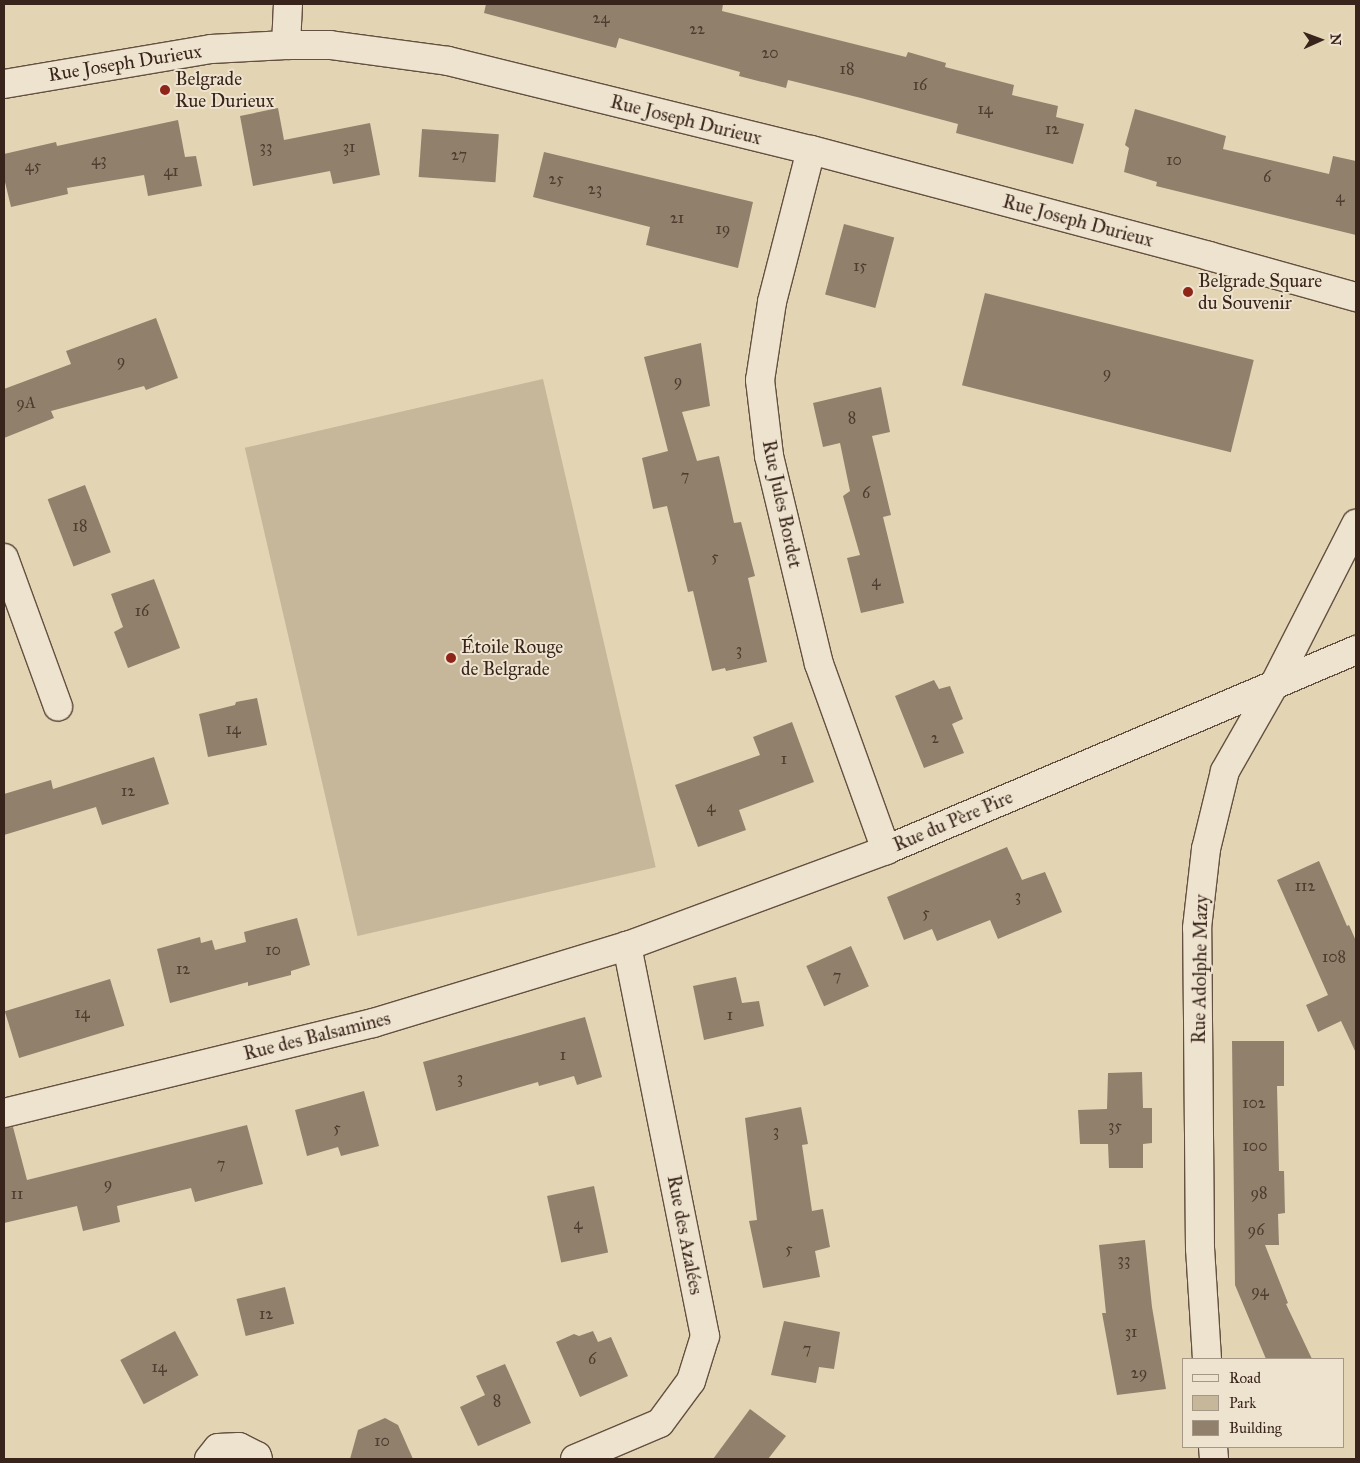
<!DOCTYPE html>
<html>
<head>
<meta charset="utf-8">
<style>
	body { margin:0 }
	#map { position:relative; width:1360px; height:1463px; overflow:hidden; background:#e3d4b4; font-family:"IM FELL Great Primer",serif }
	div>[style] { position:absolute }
	.green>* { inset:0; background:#c6b69a; transform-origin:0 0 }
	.building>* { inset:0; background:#91806b; transform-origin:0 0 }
	.roads { filter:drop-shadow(1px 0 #645041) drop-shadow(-1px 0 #645041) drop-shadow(0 1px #645041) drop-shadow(0 -1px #645041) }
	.street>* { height:28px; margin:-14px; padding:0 14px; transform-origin:14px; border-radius:14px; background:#ede3ce }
	.secondary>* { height:28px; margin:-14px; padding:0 14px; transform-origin:14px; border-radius:14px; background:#ede3ce }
	.dots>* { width:14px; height:14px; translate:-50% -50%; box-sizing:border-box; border:2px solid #ede3ce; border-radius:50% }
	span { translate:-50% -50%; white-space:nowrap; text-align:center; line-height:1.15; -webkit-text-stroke:4px #ede3ce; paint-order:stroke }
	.number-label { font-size:16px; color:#4f3b2f }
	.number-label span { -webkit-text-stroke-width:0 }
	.street-label { font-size:19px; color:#39241b }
	.poi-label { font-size:19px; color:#39241b }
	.left { translate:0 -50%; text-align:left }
	.frame { position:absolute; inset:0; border:5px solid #39241b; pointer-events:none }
	.legend { position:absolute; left:1182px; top:1358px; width:162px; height:90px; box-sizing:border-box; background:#ede3ce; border:1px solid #a59786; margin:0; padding:6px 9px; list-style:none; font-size:15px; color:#39241b }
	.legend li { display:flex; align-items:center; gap:10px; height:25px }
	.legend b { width:25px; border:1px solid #a59786 }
	.north { position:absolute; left:1295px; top:15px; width:50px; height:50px; -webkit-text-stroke:4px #ede3ce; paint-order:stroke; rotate:88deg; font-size:14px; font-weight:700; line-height:20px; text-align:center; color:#39241b }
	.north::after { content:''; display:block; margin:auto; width:18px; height:22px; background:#39241b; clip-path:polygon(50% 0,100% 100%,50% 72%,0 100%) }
</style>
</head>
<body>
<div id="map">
	<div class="green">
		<div style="left:543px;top:379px;width:501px;height:306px;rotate:77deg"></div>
	</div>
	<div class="building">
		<div style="clip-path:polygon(486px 4px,723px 4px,722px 11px,906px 57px,908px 52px,946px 63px,945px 67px,1014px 85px,1012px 95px,1058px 106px,1056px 117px,1084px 124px,1073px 164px,956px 133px,958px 124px,861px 98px,788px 80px,786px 88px,739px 76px,740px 72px,619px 38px,616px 48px,484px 13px)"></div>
		<div style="clip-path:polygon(278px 108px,284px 140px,370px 123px,380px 175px,333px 184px,330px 171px,253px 186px,240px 116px)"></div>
		<div style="clip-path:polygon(1135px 109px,1226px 136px,1223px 149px,1329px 174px,1333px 156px,1356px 161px,1356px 235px,1156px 186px,1157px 182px,1124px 172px,1129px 148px,1125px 145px)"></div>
		<div style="clip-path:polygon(178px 120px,185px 157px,196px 156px,202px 186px,148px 196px,144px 175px,67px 188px,68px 194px,11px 207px,4px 178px,4px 154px,56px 142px,57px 146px)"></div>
		<div style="left:422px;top:129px;width:77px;height:48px;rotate:4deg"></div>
		<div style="clip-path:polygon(544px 152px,753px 202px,738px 268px,646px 245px,650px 227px,533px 197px)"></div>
		<div style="left:844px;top:224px;width:52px;height:73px;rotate:15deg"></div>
		<div style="left:985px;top:293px;width:277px;height:95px;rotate:14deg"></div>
		<div style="clip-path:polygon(156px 318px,178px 378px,146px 390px,144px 386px,51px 411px,54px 418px,4px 438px,4px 389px,71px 364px,66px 351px)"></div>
		<div style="clip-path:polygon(701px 343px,710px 406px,682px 412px,697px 461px,719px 456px,734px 523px,741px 522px,755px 576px,748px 578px,767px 662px,726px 671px,725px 668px,712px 671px,693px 591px,688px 592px,667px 506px,653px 509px,642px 458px,668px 451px,644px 357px)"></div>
		<div style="clip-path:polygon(881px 387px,890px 432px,872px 436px,891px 515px,883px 517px,904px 603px,861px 613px,847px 558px,860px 555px,843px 496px,850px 491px,840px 443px,823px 447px,813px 403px)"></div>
		<div style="left:85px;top:485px;width:72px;height:40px;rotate:69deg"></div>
		<div style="clip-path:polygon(154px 579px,180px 648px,128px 668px,114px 632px,123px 627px,111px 594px)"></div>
		<div style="clip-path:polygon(934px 680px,939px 689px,950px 686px,963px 719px,952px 724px,964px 753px,924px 768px,895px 696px)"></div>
		<div style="clip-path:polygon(257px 698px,267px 745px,208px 757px,199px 714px,235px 705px,236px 702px)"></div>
		<div style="clip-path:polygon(792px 722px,814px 782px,739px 810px,746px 830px,698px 847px,675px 785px,760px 755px,753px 737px)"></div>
		<div style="clip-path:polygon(154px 757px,169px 804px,102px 825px,96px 807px,4px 835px,4px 794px,51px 780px,53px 789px)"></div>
		<div style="clip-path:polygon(1007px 847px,1022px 880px,1045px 872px,1062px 912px,998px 939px,990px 920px,937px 941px,932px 929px,904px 940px,887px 897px)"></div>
		<div style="clip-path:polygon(1319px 861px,1347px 926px,1349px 925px,1356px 941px,1356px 1053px,1341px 1021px,1318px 1032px,1306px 1005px,1328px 995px,1277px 880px)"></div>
		<div style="clip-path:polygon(297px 918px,310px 965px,291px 971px,291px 975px,248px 986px,248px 982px,170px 1003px,157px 949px,200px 937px,201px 943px,212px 940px,215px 950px,246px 942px,244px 932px)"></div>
		<div style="left:851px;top:946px;width:44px;height:49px;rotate:66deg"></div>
		<div style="clip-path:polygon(736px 977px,742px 1003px,759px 1001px,764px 1026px,704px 1040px,693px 986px)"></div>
		<div style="left:110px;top:979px;width:49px;height:110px;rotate:73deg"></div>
		<div style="clip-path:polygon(585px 1017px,602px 1077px,577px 1085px,574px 1076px,539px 1086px,538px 1082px,436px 1111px,423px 1062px)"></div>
		<div style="clip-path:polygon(1232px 1041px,1284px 1041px,1284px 1086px,1277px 1086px,1279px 1171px,1284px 1171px,1285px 1213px,1278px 1214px,1279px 1245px,1265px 1245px,1288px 1303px,1286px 1304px,1312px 1359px,1266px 1359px,1235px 1285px)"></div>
		<div style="clip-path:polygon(1142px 1072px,1143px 1108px,1152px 1108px,1152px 1143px,1143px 1144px,1143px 1168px,1109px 1168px,1108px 1144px,1080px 1144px,1078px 1110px,1107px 1109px,1108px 1073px)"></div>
		<div style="clip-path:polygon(364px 1091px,379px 1146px,341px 1156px,338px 1147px,307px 1156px,295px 1110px)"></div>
		<div style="clip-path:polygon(801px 1107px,808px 1144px,802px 1145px,812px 1211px,823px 1209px,830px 1247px,815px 1251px,820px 1277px,763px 1288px,749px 1221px,757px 1220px,745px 1118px)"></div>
		<div style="clip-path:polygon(247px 1125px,263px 1184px,195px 1202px,191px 1188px,117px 1206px,120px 1222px,83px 1231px,77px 1206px,4px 1223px,4px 1128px,13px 1127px,27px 1180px)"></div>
		<div style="left:594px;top:1186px;width:68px;height:48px;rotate:78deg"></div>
		<div style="clip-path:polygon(1145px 1240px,1152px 1307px,1166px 1389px,1117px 1395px,1102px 1313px,1106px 1313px,1099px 1245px)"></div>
		<div style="left:285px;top:1287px;width:38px;height:50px;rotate:76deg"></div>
		<div style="clip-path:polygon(784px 1321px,840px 1332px,834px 1369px,819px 1367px,816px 1383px,771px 1375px)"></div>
		<div style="left:175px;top:1331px;width:50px;height:62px;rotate:62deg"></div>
		<div style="clip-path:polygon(593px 1331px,598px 1342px,611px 1337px,628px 1376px,580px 1397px,556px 1342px,574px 1334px,579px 1336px)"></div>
		<div style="clip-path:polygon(505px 1364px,531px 1423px,478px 1446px,460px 1407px,485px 1395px,476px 1376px)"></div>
		<div style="clip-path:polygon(750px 1409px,786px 1436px,768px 1459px,713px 1459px)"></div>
		<div style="clip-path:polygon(385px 1418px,398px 1425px,413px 1459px,350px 1459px,358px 1430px)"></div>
	</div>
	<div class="roads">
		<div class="street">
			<div style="left:286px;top:45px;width:41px;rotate:-87.2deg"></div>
			<div style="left:811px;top:150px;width:157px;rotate:104.4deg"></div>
			<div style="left:772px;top:302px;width:79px;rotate:98.7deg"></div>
			<div style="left:760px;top:380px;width:77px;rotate:83.2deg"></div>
			<div style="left:769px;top:456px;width:214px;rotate:76.5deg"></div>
			<div style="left:819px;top:664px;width:198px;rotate:70.2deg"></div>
			<div style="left:4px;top:558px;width:158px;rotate:70deg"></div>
			<div style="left:4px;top:1113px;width:380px;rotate:-13.7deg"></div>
			<div style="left:373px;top:1023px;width:265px;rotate:-16.9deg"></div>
			<div style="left:627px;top:946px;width:276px;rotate:-20.3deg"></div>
			<div style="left:886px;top:850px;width:511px;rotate:-23.05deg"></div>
			<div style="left:1207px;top:1359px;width:110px;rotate:-93.6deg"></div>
			<div style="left:1200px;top:1249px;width:321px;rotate:-90.5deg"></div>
			<div style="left:1197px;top:928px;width:80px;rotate:-83.5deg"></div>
			<div style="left:1206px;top:849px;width:80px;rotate:-76.3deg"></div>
			<div style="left:1225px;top:771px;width:99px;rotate:-60.3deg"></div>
			<div style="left:1274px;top:685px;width:181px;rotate:-63deg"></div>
			<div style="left:1213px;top:1447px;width:12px;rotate:85deg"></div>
			<div style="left:209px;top:1459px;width:14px;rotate:-51deg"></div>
			<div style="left:218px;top:1448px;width:21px;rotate:-3deg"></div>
			<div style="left:239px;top:1447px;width:20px;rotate:27deg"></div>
			<div style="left:257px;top:1456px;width:3px;rotate:72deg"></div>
			<div style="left:575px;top:1459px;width:92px;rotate:-23deg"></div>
			<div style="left:660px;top:1423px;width:52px;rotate:-53.6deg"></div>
			<div style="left:691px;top:1381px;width:47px;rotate:-72.7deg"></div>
			<div style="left:705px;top:1336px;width:398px;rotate:-101.3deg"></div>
		</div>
		<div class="secondary">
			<div style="left:4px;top:84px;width:210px;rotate:-9.6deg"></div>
			<div style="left:211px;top:49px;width:75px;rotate:-3.1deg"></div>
			<div style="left:286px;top:45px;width:44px"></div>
			<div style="left:330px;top:45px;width:119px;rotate:7.7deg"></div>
			<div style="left:448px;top:61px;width:374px;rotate:13.8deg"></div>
			<div style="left:811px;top:150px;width:412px;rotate:14.9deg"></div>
			<div style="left:1209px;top:256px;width:153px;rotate:15.6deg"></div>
		</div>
	</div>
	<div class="dots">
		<div style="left:165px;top:90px;background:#8f2418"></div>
		<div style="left:1188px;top:292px;background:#8f2418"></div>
		<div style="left:451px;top:658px;background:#8f2418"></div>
	</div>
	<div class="number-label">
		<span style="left:601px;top:18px">24</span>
		<span style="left:697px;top:29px">22</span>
		<span style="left:770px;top:53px">20</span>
		<span style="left:847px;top:69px">18</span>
		<span style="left:920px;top:85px">16</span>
		<span style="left:985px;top:109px">14</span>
		<span style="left:1052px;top:129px">12</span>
		<span style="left:266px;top:147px">33</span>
		<span style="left:349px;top:147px">31</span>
		<span style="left:459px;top:155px">27</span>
		<span style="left:99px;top:160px">43</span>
		<span style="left:1174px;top:160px">10</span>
		<span style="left:33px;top:166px">45</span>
		<span style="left:171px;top:171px">41</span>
		<span style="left:1267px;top:177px">6</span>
		<span style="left:556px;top:179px">25</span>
		<span style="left:595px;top:189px">23</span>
		<span style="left:1340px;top:197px">4</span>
		<span style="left:677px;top:218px">21</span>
		<span style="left:723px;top:229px">19</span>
		<span style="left:860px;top:266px">15</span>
		<span style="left:121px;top:361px">9</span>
		<span style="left:1107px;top:373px">9</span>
		<span style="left:678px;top:381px">9</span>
		<span style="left:26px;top:403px">9A</span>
		<span style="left:852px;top:418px">8</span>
		<span style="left:685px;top:476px">7</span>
		<span style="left:866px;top:493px">6</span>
		<span style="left:80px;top:526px">18</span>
		<span style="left:715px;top:557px">5</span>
		<span style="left:876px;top:581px">4</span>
		<span style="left:142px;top:611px">16</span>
		<span style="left:739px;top:650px">3</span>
		<span style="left:233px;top:729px">14</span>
		<span style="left:935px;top:738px">2</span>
		<span style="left:784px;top:759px">1</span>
		<span style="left:128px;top:791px">12</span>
		<span style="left:711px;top:807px">4</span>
		<span style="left:1305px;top:886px">112</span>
		<span style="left:1018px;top:896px">3</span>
		<span style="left:926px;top:913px">5</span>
		<span style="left:273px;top:950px">10</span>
		<span style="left:1334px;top:957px">108</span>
		<span style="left:183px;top:969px">12</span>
		<span style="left:837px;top:976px">7</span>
		<span style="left:82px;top:1013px">14</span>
		<span style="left:730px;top:1015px">1</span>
		<span style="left:563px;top:1055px">1</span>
		<span style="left:460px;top:1078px">3</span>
		<span style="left:1254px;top:1103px">102</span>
		<span style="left:1115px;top:1126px">35</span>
		<span style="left:337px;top:1128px">5</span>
		<span style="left:776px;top:1131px">3</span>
		<span style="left:1255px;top:1146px">100</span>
		<span style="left:221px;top:1164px">7</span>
		<span style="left:108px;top:1184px">9</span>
		<span style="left:1259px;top:1193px">98</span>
		<span style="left:17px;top:1194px">11</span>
		<span style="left:578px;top:1224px">4</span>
		<span style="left:1256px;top:1230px">96</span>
		<span style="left:789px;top:1249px">5</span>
		<span style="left:1124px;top:1260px">33</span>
		<span style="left:1260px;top:1291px">94</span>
		<span style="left:266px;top:1314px">12</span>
		<span style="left:1131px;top:1332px">31</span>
		<span style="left:807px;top:1349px">7</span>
		<span style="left:592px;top:1359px">6</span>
		<span style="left:159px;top:1367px">14</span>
		<span style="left:1139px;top:1373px">29</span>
		<span style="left:497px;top:1401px">8</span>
		<span style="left:382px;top:1441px">10</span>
	</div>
	<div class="street-label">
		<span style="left:125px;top:63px;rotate:-9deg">Rue Joseph Durieux</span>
		<span style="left:686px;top:120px;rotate:14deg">Rue Joseph Durieux</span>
		<span style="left:1078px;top:221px;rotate:15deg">Rue Joseph Durieux</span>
		<span style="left:782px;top:504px;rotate:78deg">Rue Jules Bordet</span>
		<span style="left:953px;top:821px;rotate:-23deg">Rue du Père Pire</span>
		<span style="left:1200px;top:969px;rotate:-89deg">Rue Adolphe Mazy</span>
		<span style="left:317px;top:1036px;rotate:-14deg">Rue des Balsamines</span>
		<span style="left:685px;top:1235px;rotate:79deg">Rue des Azalées</span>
	</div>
	<div class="poi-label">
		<span class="left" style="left:175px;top:90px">Belgrade<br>Rue Durieux</span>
		<span class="left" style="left:1198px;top:292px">Belgrade Square<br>du Souvenir</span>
		<span class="left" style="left:461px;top:658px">Étoile Rouge<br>de Belgrade</span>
	</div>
	<div class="frame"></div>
	<ul class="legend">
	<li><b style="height:6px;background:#ede3ce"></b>Road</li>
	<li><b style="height:14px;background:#c6b69a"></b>Park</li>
	<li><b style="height:14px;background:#91806b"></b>Building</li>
	</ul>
	<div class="north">N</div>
</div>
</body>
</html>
